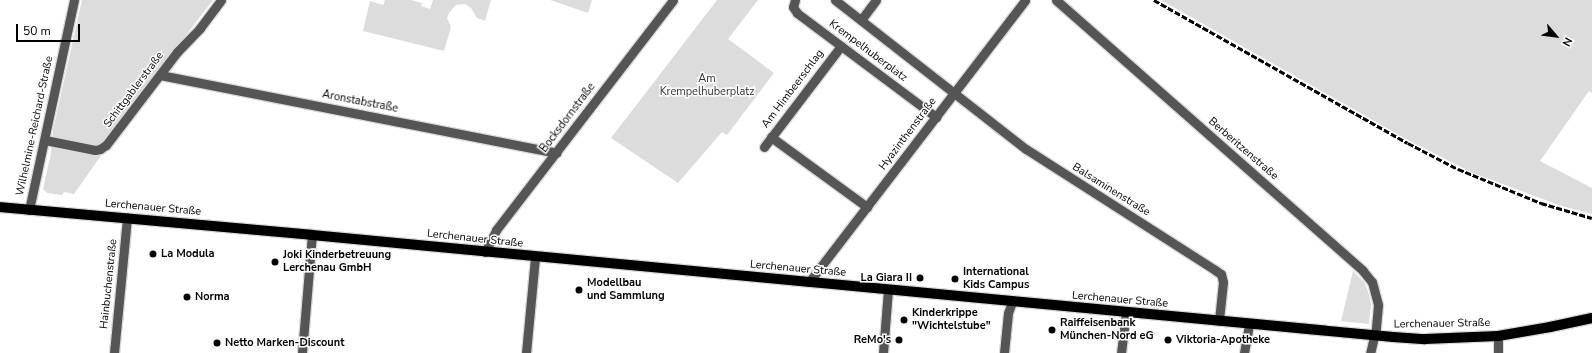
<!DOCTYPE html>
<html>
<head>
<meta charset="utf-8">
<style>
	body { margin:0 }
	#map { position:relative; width:1592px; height:353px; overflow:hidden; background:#fff; font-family:"Nunito Sans",sans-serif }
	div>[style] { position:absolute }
	.green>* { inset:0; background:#dcdcdc }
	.roads { filter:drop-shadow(1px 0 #dbdbdb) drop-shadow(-1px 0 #dbdbdb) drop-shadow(0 1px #dbdbdb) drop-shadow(0 -1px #dbdbdb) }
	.minor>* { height:9px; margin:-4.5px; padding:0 4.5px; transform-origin:4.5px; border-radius:4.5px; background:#555 }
	.major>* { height:10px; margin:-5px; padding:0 5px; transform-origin:5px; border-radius:5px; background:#000 }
	.rail>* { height:2.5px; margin-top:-1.25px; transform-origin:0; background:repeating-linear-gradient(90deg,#000 0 6px,transparent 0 8px) }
	.dots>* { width:11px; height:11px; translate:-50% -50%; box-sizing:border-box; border:2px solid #fff; border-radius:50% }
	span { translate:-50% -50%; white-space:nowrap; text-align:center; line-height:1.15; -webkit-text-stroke:3px #fff; paint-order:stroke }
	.street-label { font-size:11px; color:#000 }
	.park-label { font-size:11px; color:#333 }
	.poi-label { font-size:11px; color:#000; font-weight:700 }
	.left { translate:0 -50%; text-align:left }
	.right { translate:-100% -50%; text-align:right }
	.north { position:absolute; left:1536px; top:16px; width:40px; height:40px; -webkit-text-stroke:3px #fff; paint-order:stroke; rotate:118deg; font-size:11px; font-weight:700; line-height:16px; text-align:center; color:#000 }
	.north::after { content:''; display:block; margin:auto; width:14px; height:18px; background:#000; clip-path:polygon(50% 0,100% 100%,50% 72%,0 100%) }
	.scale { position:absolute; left:16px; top:24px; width:64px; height:18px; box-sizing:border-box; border:2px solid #000; border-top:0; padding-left:5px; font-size:12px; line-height:14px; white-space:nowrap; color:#000; -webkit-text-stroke:3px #fff; paint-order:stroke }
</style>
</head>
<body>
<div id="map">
	<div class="green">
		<div style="clip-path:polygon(82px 0,213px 0,127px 112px,102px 154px,74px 194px,64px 192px,62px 195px,47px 193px,43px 189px,51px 153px,53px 130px)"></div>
		<div style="clip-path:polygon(385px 0,411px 0,422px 3px,421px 6px,430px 9px,433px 0,491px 0,485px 21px,477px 18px,471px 8px,465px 4px,456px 5px,449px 13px,447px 18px,451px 27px,444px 51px,363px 31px,370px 1px,383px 5px)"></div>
		<div style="clip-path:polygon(550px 0,592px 0,588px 13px)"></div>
		<div style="clip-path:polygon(717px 0,758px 0,728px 39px,774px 73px,727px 135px,722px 132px,678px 183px,611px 138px)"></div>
		<div style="clip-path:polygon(1161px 0,1592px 0,1592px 93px,1589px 91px,1540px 161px,1592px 188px,1592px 214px,1562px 206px,1473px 173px,1408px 140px)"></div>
		<div style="clip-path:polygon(1353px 271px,1364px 282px,1368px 291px,1371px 304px,1369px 324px,1341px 321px)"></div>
	</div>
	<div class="roads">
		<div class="minor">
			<div style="left:795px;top:0;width:7px;rotate:106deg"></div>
			<div style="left:793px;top:7px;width:7px;rotate:56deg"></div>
			<div style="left:797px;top:13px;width:174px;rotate:36.8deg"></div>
			<div style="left:835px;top:0;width:242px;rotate:38deg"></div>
			<div style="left:1026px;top:149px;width:224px;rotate:32.6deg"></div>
			<div style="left:1215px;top:270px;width:7px;rotate:34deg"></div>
			<div style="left:1221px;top:274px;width:8px;rotate:76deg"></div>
			<div style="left:1223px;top:282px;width:39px;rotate:96deg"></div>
			<div style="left:1056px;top:0;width:409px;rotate:41.4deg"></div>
			<div style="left:1363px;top:271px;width:14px;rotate:51deg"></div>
			<div style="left:1372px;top:282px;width:24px;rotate:75deg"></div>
			<div style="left:1378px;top:305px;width:23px;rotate:95deg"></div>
			<div style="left:1376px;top:328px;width:26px;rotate:103deg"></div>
			<div style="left:861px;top:20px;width:25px;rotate:-53deg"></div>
			<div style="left:160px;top:75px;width:404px;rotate:11.1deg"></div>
			<div style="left:771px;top:137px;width:119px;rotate:36.1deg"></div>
			<div style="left:45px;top:140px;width:51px;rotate:11.3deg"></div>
			<div style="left:95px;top:150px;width:5px;rotate:-11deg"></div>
			<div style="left:100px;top:149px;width:7px;rotate:-34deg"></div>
			<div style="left:106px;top:145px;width:117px;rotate:-52.6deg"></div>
			<div style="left:177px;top:52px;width:33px;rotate:-46deg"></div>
			<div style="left:200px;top:28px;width:35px;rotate:-53deg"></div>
			<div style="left:764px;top:147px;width:127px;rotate:-52.7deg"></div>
			<div style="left:29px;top:210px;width:215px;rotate:-77.9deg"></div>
			<div style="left:485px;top:252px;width:25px;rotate:-63deg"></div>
			<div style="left:496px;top:230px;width:290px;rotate:-52.4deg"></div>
			<div style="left:809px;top:282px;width:355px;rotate:-52.5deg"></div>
			<div style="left:1498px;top:336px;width:17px;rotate:90deg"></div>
			<div style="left:114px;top:353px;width:136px;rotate:-84.5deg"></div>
			<div style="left:302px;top:353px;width:118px;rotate:-85.2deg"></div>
			<div style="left:526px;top:353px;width:96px;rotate:-84.6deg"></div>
			<div style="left:883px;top:353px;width:63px;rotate:-85.5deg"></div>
			<div style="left:1004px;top:353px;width:40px;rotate:-84.3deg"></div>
			<div style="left:1008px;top:313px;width:12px;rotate:-70deg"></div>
			<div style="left:1121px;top:353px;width:41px;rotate:-83deg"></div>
			<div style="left:1244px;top:353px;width:29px;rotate:-80deg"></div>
		</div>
		<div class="major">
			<div style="left:0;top:207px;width:313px;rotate:5.1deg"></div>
			<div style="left:312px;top:235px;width:1086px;rotate:5.39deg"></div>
			<div style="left:1393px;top:337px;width:32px;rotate:4deg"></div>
			<div style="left:1425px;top:339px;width:73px;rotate:-2.4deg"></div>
			<div style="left:1498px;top:336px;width:53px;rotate:-9.8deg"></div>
			<div style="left:1550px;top:327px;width:43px;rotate:-12.1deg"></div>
		</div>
	</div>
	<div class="rail">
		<div style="left:1154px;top:0;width:291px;rotate:29.4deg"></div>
		<div style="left:1408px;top:143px;width:56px;rotate:27.5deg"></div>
		<div style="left:1458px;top:169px;width:90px;rotate:22.3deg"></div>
		<div style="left:1541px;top:203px;width:53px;rotate:16.4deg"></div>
	</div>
	<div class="dots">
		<div style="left:153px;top:254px;background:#000"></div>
		<div style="left:275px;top:262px;background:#000"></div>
		<div style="left:920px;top:278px;background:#000"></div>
		<div style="left:955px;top:279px;background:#000"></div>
		<div style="left:579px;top:290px;background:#000"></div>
		<div style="left:187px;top:297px;background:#000"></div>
		<div style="left:904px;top:320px;background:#000"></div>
		<div style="left:1052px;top:330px;background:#000"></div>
		<div style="left:899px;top:340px;background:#000"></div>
		<div style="left:1168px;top:340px;background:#000"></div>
		<div style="left:217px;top:343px;background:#000"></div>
	</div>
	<div class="street-label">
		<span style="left:868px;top:51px;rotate:37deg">Krempelhuberplatz</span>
		<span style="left:793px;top:89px;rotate:-53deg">Am Himbeerschlag</span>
		<span style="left:134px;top:90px;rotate:-53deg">Schittgablerstraße</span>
		<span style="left:360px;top:102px;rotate:11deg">Aronstabstraße</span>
		<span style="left:568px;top:118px;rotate:-53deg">Bocksdornstraße</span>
		<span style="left:35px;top:126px;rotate:-78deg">Wilhelmine-Reichard-Straße</span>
		<span style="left:908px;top:134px;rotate:-53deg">Hyazinthenstraße</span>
		<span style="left:1243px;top:149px;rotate:41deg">Berberitzenstraße</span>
		<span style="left:1111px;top:190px;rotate:32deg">Balsaminenstraße</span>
		<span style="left:153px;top:208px;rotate:5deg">Lerchenauer Straße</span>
		<span style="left:475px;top:239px;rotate:6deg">Lerchenauer Straße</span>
		<span style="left:798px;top:269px;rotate:5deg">Lerchenauer Straße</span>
		<span style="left:109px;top:284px;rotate:-84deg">Hainbuchenstraße</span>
		<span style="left:1120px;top:300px;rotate:5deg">Lerchenauer Straße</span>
		<span style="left:1442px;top:324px;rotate:-1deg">Lerchenauer Straße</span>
	</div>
	<div class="park-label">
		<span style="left:707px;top:86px">Am<br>Krempelhuberplatz</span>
	</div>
	<div class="poi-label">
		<span class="left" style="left:161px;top:254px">La Modula</span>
		<span class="left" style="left:283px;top:262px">Joki Kinderbetreuung<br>Lerchenau GmbH</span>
		<span class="left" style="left:963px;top:279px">International<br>Kids Campus</span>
		<span class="right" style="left:912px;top:278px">La Giara II</span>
		<span class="left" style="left:587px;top:290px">Modellbau<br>und Sammlung</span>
		<span class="left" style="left:195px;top:297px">Norma</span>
		<span class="left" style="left:912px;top:320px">Kinderkrippe<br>"Wichtelstube"</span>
		<span class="left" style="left:1060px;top:330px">Raiffeisenbank<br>München-Nord eG</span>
		<span class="right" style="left:891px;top:340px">ReMo's</span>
		<span class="left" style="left:1176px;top:340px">Viktoria-Apotheke</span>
		<span class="left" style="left:225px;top:343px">Netto Marken-Discount</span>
	</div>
	<div class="north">N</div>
	<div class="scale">50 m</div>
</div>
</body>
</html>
